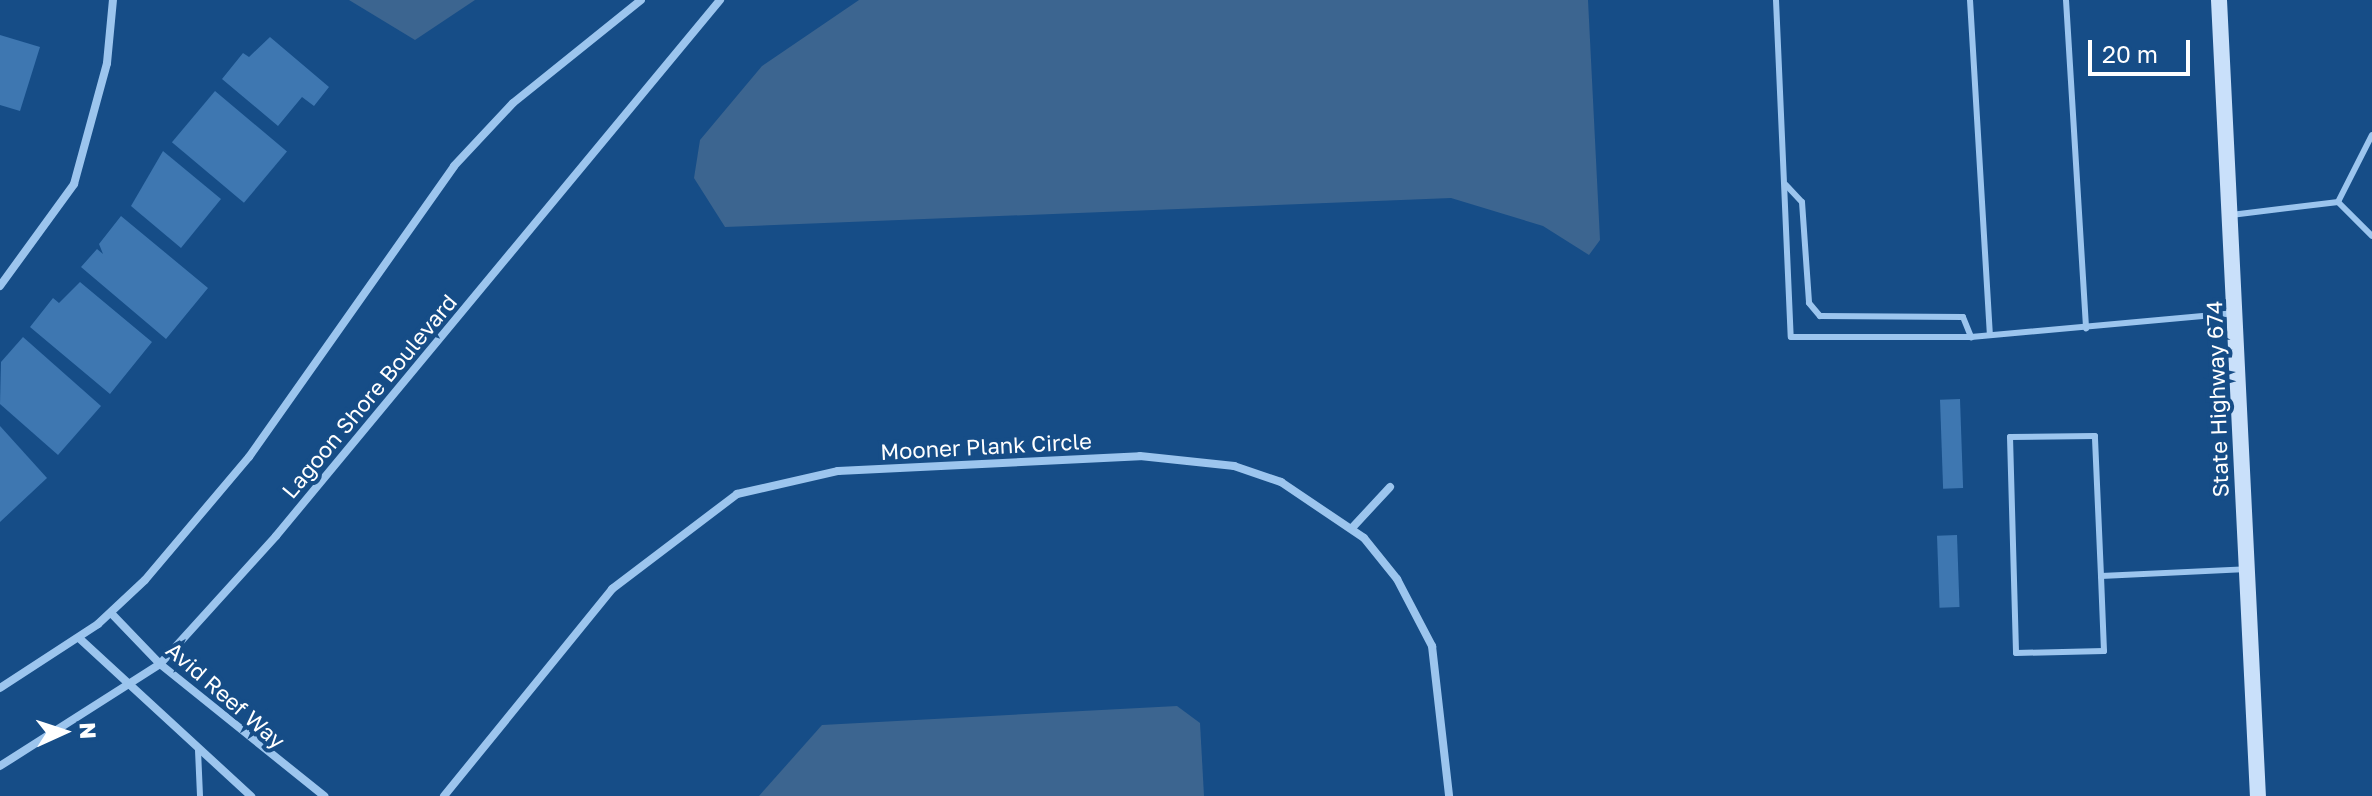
<!DOCTYPE html>
<html>
<head>
<meta charset="utf-8">
<style>
	body { margin:0 }
	#map { position:relative; width:2372px; height:796px; overflow:hidden; background:#164d87; font-family:"Golos Text",sans-serif }
	div>[style] { position:absolute }
	.water>* { inset:0; background:#3c6590 }
	.building>* { inset:0; background:#3e77b1; transform-origin:0 0 }
	.lane>* { height:6px; margin:-3px; padding:0 3px; transform-origin:3px; border-radius:3px; background:#9cc5ee }
	.street>* { height:8px; margin:-4px; padding:0 4px; transform-origin:4px; border-radius:4px; background:#9cc5ee }
	.secondary>* { height:16px; margin:-8px; padding:0 8px; transform-origin:8px; border-radius:8px; background:#c9e0fa }
	span { translate:-50% -50%; white-space:nowrap; text-align:center; line-height:1.15; -webkit-text-stroke:8px #164d87; paint-order:stroke }
	.street-label { font-size:22px; color:#fff }
	.north { position:absolute; left:24px; top:692px; width:80px; height:80px; -webkit-text-stroke:6px #164d87; paint-order:stroke; rotate:87deg; font-size:22px; font-weight:700; line-height:32px; text-align:center; color:#fff }
	.north::after { content:''; display:block; margin:auto; width:28px; height:36px; background:#fff; clip-path:polygon(50% 0,100% 100%,50% 72%,0 100%) }
	.scale { position:absolute; left:2088px; top:40px; width:102px; height:36px; box-sizing:border-box; border:4px solid #fff; border-top:0; padding-left:10px; font-size:24px; line-height:28px; white-space:nowrap; color:#fff; -webkit-text-stroke:6px #164d87; paint-order:stroke }
</style>
</head>
<body>
<div id="map">
	<div class="water">
		<div style="clip-path:polygon(349px 0,475px 0,415px 40px)"></div>
		<div style="clip-path:polygon(859px 0,1588px 0,1600px 240px,1589px 255px,1543px 226px,1451px 198px,725px 227px,694px 178px,700px 140px,762px 66px)"></div>
		<div style="clip-path:polygon(1177px 706px,1200px 723px,1204px 796px,759px 796px,822px 725px)"></div>
	</div>
	<div class="building">
		<div style="clip-path:polygon(0 35px,40px 47px,20px 111px,0 105px)"></div>
		<div style="clip-path:polygon(270px 37px,329px 87px,314px 106px,302px 97px,278px 126px,222px 79px,243px 53px,249px 57px)"></div>
		<div style="left:215px;top:91px;width:94px;height:67px;rotate:40deg"></div>
		<div style="clip-path:polygon(163px 151px,221px 199px,181px 248px,131px 206px)"></div>
		<div style="clip-path:polygon(121px 216px,208px 288px,166px 339px,81px 267px,97px 249px,103px 254px,99px 244px)"></div>
		<div style="clip-path:polygon(80px 282px,152px 342px,110px 394px,30px 327px,53px 298px,59px 303px)"></div>
		<div style="clip-path:polygon(23px 337px,101px 406px,58px 455px,0 404px,1px 362px)"></div>
		<div style="left:1960px;top:399px;width:89px;height:20px;rotate:88deg"></div>
		<div style="clip-path:polygon(0 426px,47px 478px,0 522px)"></div>
		<div style="left:1957px;top:535px;width:72px;height:20px;rotate:88deg"></div>
	</div>
	<div class="lane">
		<div style="left:1776px;top:0;width:337px;rotate:87.5deg"></div>
		<div style="left:1791px;top:337px;width:180px"></div>
		<div style="left:1971px;top:337px;width:263px;rotate:-5.2deg"></div>
		<div style="left:1970px;top:0;width:335px;rotate:86.6deg"></div>
		<div style="left:2066px;top:0;width:329px;rotate:86.5deg"></div>
		<div style="left:1786px;top:185px;width:23px;rotate:47deg"></div>
		<div style="left:1802px;top:202px;width:101px;rotate:86deg"></div>
		<div style="left:1809px;top:303px;width:17px;rotate:50deg"></div>
		<div style="left:1820px;top:316px;width:143px;rotate:0.4deg"></div>
		<div style="left:1963px;top:317px;width:22px;rotate:68deg"></div>
		<div style="left:2338px;top:202px;width:48px;rotate:45deg"></div>
		<div style="left:2231px;top:215px;width:108px;rotate:-6.9deg"></div>
		<div style="left:2338px;top:202px;width:75px;rotate:-63.1deg"></div>
		<div style="left:2101px;top:576px;width:140px;rotate:-92.5deg"></div>
		<div style="left:2095px;top:436px;width:85px;rotate:179.3deg"></div>
		<div style="left:2010px;top:437px;width:216px;rotate:88.4deg"></div>
		<div style="left:2016px;top:653px;width:88px;rotate:-1.3deg"></div>
		<div style="left:2104px;top:651px;width:75px;rotate:-92.3deg"></div>
		<div style="left:2101px;top:576px;width:146px;rotate:-2.7deg"></div>
		<div style="left:198px;top:750px;width:46px;rotate:87.5deg"></div>
	</div>
	<div class="street">
		<div style="left:0;top:286px;width:126px;rotate:-54deg"></div>
		<div style="left:74px;top:184px;width:125px;rotate:-74.7deg"></div>
		<div style="left:107px;top:63px;width:63px;rotate:-84.6deg"></div>
		<div style="left:1352px;top:528px;width:56px;rotate:-47.2deg"></div>
		<div style="left:111px;top:613px;width:71px;rotate:46.1deg"></div>
		<div style="left:160px;top:664px;width:211px;rotate:38.8deg"></div>
		<div style="left:79px;top:638px;width:234px;rotate:42.6deg"></div>
		<div style="left:0;top:688px;width:117px;rotate:-33.1deg"></div>
		<div style="left:98px;top:624px;width:64px;rotate:-43.1deg"></div>
		<div style="left:145px;top:580px;width:161px;rotate:-49.8deg"></div>
		<div style="left:249px;top:457px;width:356px;rotate:-54.8deg"></div>
		<div style="left:454px;top:166px;width:86px;rotate:-46.9deg"></div>
		<div style="left:513px;top:103px;width:164px;rotate:-38.8deg"></div>
		<div style="left:0;top:766px;width:190px;rotate:-32.5deg"></div>
		<div style="left:160px;top:664px;width:173px;rotate:-47.8deg"></div>
		<div style="left:276px;top:536px;width:696px;rotate:-50.36deg"></div>
		<div style="left:444px;top:796px;width:267px;rotate:-50.9deg"></div>
		<div style="left:612px;top:589px;width:157px;rotate:-37.2deg"></div>
		<div style="left:737px;top:494px;width:104px;rotate:-12.8deg"></div>
		<div style="left:838px;top:471px;width:302px;rotate:-2.8deg"></div>
		<div style="left:1140px;top:456px;width:95px;rotate:6.1deg"></div>
		<div style="left:1234px;top:466px;width:50px;rotate:18.8deg"></div>
		<div style="left:1281px;top:482px;width:100px;rotate:34deg"></div>
		<div style="left:1364px;top:538px;width:53px;rotate:51.2deg"></div>
		<div style="left:1397px;top:579px;width:76px;rotate:62.4deg"></div>
		<div style="left:1432px;top:646px;width:151px;rotate:83.5deg"></div>
	</div>
	<div class="secondary">
		<div style="left:2219px;top:0;width:797px;rotate:87.2deg"></div>
	</div>
	<div class="street-label">
		<span style="left:369px;top:396px;rotate:-50deg">Lagoon Shore Boulevard</span>
		<span style="left:2217px;top:399px;rotate:-92deg">State Highway 674</span>
		<span style="left:986px;top:446px;rotate:-3deg">Mooner Plank Circle</span>
		<span style="left:226px;top:695px;rotate:41deg">Avid Reef Way</span>
	</div>
	<div class="north">N</div>
	<div class="scale">20 m</div>
</div>
</body>
</html>
